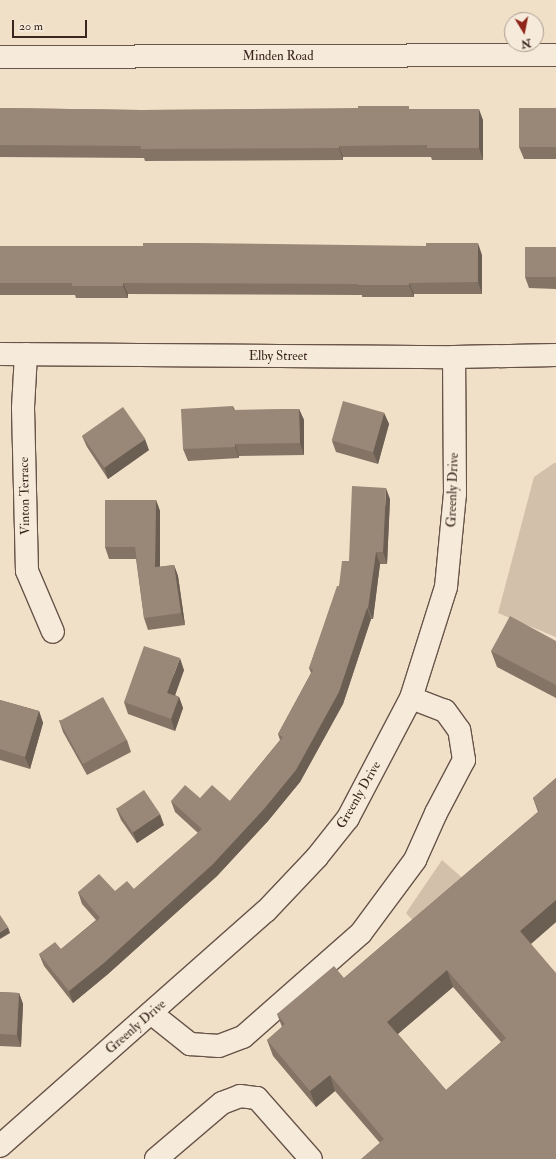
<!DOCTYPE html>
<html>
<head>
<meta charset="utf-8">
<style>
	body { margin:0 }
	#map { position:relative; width:556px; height:1159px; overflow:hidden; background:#f1e0c8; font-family:"IM FELL Double Pica",serif }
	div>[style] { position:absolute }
	.green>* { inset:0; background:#d2c0ab }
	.roads { filter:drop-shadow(1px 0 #685449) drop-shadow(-1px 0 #685449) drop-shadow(0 1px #685449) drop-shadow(0 -1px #685449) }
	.minor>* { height:22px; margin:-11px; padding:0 11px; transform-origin:11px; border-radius:11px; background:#f6ebdb }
	.wall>* { inset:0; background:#847466 }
	.shaded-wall>* { inset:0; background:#6b5e53 }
	.building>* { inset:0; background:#998777; transform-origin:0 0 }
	span { translate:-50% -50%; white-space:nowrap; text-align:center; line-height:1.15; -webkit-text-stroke:4px #f6ebdb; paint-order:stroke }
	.street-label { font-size:13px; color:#3a261f }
	.north { position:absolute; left:504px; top:12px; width:40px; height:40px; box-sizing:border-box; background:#f6ebdb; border:1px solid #ab9c90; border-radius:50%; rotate:170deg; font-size:11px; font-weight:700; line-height:16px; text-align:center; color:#3a261f }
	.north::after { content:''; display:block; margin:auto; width:14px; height:18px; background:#8f2418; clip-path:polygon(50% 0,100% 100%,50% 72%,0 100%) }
	.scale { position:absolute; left:12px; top:20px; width:75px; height:18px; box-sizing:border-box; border:2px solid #3a261f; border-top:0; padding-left:5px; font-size:12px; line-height:14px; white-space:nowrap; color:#3a261f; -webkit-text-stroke:3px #f6ebdb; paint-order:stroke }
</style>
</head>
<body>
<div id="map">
	<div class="green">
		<div style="clip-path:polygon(554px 463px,556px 463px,556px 637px,498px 613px,534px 477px)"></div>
		<div style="clip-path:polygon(442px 860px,474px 888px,423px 932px,406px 913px)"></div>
	</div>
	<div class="roads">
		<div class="minor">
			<div style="left:0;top:57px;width:556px;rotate:-0.21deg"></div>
			<div style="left:0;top:354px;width:454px;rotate:0.4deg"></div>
			<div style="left:454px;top:357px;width:102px;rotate:-1.1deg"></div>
			<div style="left:26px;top:354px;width:54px;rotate:93.2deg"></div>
			<div style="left:23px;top:408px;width:163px;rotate:88.6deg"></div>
			<div style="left:27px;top:571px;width:66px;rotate:66.9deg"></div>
			<div style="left:151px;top:1013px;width:50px;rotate:38.5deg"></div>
			<div style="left:190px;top:1044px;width:29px;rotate:4deg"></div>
			<div style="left:219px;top:1046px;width:26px;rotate:-21deg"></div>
			<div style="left:243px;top:1037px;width:157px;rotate:-41.4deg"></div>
			<div style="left:361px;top:933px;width:91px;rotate:-53.5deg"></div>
			<div style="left:415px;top:860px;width:51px;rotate:-65.9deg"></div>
			<div style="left:436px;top:813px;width:60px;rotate:-62.2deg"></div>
			<div style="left:464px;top:760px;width:30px;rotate:-99deg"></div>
			<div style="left:459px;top:730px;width:24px;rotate:-126deg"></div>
			<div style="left:445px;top:711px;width:36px;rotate:-159deg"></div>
			<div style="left:0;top:1146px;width:355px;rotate:-41.5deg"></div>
			<div style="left:266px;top:911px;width:74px;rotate:-46.6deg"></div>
			<div style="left:317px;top:857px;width:50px;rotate:-51.5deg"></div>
			<div style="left:348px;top:818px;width:136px;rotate:-62.3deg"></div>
			<div style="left:411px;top:698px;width:116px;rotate:-72.5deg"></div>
			<div style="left:446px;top:587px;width:93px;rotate:-84.5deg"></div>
			<div style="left:455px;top:494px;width:137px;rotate:-90.4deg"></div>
			<div style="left:156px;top:1159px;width:87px;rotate:-40.3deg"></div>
			<div style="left:222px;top:1103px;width:19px;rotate:-21deg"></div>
			<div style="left:240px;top:1096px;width:17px;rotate:7deg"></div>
			<div style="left:257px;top:1098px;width:81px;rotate:48.5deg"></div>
		</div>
	</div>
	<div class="wall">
		<div style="clip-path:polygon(0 108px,141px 110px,410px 109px,483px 120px,483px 160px,432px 160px,431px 157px,343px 157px,343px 160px,145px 161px,144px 158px,0 157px)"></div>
		<div style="clip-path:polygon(556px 108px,556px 159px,524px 159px,519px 147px)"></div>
		<div style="clip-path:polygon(0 246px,482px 255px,482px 294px,414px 294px,414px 297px,362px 297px,362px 295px,128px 294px,128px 298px,76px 298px,75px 295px,0 295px)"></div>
		<div style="clip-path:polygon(556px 247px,556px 289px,529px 288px,525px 277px)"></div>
		<div style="clip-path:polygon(233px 406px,235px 410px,299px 409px,304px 420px,304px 455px,239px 456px,239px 458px,188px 461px,183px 449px)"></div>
		<div style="clip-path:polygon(384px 413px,389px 424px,378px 464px,336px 452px,332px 441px)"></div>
		<div style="clip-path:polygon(82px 436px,149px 450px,108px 479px,87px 447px)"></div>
		<div style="clip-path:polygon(390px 499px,387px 564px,380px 564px,373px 619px,371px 619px,343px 704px,300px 782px,268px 821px,217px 876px,108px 974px,73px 1003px,44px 966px,39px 954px,61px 949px,96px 920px,82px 904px,78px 892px,115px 891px,134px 889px,198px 833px,175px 812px,171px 801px,200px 798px,230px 801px,280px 740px,278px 734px,311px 673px,309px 668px,339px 586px,349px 561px)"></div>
		<div style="clip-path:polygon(156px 500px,160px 511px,160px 567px,174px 565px,178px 576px,185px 625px,148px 630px,144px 618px,136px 559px,109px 559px,105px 547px)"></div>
		<div style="clip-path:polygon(556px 641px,556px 698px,497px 667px,491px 651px)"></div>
		<div style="clip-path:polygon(184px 670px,175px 695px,179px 697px,183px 708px,175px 731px,128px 714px,124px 702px)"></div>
		<div style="clip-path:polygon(0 700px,39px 711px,43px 723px,30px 769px,0 760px)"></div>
		<div style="clip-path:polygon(59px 720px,127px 740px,131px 752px,87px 775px,63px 732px)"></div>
		<div style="clip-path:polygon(evenodd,556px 778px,556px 922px,531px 944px,556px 1159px,380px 1143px,335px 1091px,316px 1107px,273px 1056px,267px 1040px,282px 1027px,277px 1014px,344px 978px,538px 812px,533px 798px,556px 778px,453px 987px,501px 1042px,446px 1090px,398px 1034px,453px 987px)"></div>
		<div style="clip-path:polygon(116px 808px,164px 825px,137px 843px,121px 820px)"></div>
		<div style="clip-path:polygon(0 992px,19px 993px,23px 1004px,21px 1047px,0 1046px)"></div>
	</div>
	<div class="shaded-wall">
		<div style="clip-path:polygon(479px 109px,483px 120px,483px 160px,479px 148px)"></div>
		<div style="clip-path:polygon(339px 146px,343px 157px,343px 160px,339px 148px)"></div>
		<div style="clip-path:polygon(478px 243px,482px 255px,482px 294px,478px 282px)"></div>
		<div style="clip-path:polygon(123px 283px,128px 294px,128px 298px,123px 286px)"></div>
		<div style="clip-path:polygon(409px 283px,414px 294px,414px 297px,409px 285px)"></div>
		<div style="clip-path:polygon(299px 409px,304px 420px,304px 455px,300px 443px)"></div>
		<div style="clip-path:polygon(384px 413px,389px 424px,378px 464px,373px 452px)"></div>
		<div style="clip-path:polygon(145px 439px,149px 450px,108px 479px,104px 467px)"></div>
		<div style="clip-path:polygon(235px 444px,239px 456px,239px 458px,235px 447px)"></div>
		<div style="clip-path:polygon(386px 488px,390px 499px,387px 564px,383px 552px)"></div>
		<div style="clip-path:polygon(156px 500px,160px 511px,160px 579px,155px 567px)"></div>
		<div style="clip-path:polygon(376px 552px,380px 564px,373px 619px,368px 608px)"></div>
		<div style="clip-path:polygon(174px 565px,178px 576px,185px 625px,181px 613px)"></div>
		<div style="clip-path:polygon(367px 608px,371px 619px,343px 704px,300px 782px,268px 821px,217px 876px,108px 974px,73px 1003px,69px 991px,213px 864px)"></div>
		<div style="clip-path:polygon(180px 658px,184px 670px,172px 704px,167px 693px)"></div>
		<div style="clip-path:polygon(179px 697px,183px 708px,175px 731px,171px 719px)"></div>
		<div style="clip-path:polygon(39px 711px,43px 723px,30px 769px,25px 757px)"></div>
		<div style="clip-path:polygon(160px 814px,164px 825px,137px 843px,133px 832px)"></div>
		<div style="clip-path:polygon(556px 900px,556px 922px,526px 948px,520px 931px)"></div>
		<div style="clip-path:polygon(8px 927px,10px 933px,0 939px,0 932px)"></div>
		<div style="clip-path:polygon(447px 970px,453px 987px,393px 1038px,387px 1022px)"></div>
		<div style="clip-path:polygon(19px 993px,23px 1004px,21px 1047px,17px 1035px)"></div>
		<div style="clip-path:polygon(330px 1075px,335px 1091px,316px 1107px,310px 1091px)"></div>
	</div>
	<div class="building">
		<div style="clip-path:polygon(358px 106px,409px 106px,409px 109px,479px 109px,479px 148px,427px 148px,427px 145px,339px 146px,339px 148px,141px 149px,141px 146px,0 145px,0 108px,141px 110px,358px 108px)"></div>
		<div style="left:519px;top:108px;width:37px;height:39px"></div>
		<div style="clip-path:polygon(143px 243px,195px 243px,426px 246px,426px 243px,478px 243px,478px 282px,409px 283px,409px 285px,358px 285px,358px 284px,123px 283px,123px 286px,72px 286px,72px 283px,0 283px,0 246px,143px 246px)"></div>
		<div style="left:525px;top:247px;width:31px;height:30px"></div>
		<div style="left:343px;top:401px;width:43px;height:41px;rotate:16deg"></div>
		<div style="clip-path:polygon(233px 406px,233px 410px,299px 409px,300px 443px,235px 444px,235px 447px,183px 449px,181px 409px)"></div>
		<div style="left:123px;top:407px;width:39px;height:50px;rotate:55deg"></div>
		<div style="clip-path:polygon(352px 486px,386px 488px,383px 552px,376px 552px,368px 608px,367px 608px,339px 692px,296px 770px,264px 809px,213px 864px,104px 963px,69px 991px,39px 954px,55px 942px,61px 949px,100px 918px,78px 892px,99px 874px,115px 891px,127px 881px,134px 889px,202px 829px,171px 801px,185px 785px,200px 798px,212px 785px,230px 801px,283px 737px,278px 734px,313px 670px,309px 668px,337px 586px,339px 586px,342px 561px,349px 561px)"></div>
		<div style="clip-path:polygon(105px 500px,156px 500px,155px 567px,174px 565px,181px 613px,144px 618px,135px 547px,105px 547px)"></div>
		<div style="clip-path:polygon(510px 616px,556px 641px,556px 685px,491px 651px)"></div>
		<div style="clip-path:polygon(144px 646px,180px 658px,167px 693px,179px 697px,171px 719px,124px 702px)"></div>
		<div style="left:103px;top:697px;width:49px;height:50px;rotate:61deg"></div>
		<div style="clip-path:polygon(0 700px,39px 711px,25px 757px,0 749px)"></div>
		<div style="clip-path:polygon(evenodd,556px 778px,556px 900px,520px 931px,556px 973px,556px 1159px,361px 1159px,384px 1139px,330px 1075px,310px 1091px,267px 1040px,285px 1024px,277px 1014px,334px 966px,344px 978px,539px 811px,533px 798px,556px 778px,447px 970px,506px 1038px,446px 1090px,387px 1022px,447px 970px)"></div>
		<div style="left:144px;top:790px;width:29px;height:33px;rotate:56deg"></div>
		<div style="clip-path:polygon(0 915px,8px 927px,0 932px)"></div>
		<div style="left:0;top:992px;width:19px;height:42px;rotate:3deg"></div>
	</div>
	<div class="street-label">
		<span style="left:278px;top:56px">Minden Road</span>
		<span style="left:278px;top:356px">Elby Street</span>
		<span style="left:453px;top:490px;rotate:-88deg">Greenly Drive</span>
		<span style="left:25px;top:496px;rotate:-91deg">Vinton Terrace</span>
		<span style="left:359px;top:795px;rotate:-60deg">Greenly Drive</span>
		<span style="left:136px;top:1027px;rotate:-41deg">Greenly Drive</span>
	</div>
	<div class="north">N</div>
	<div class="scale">20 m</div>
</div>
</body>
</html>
